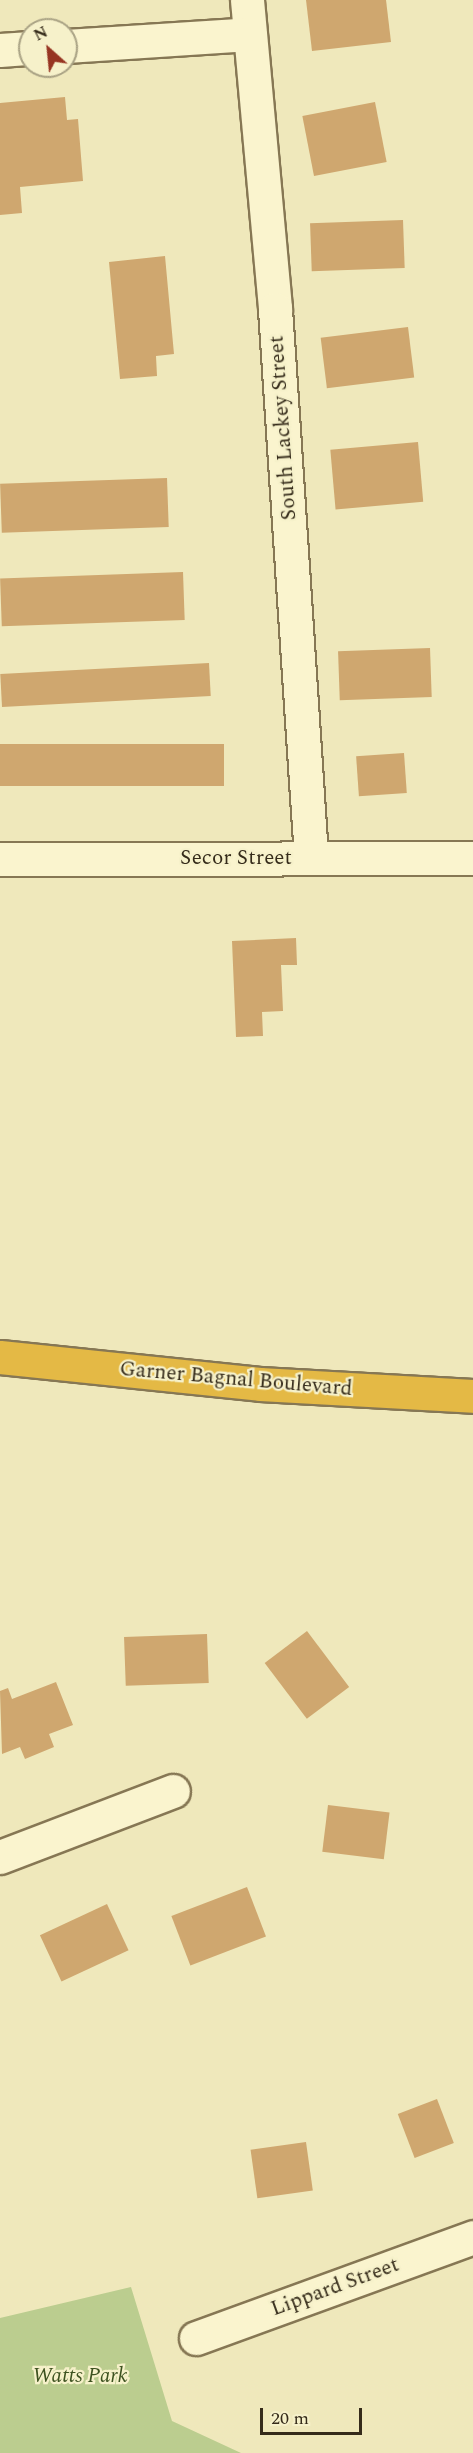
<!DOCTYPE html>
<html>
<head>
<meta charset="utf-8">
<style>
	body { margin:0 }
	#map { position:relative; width:473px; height:2453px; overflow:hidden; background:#efe8bb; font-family:Spectral,serif }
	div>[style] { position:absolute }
	.green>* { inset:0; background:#bbcd8f }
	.building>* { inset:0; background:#cfa76f; transform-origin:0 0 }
	.roads { filter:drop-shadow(2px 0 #867754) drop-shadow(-2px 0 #867754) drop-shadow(0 2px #867754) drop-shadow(0 -2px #867754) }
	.minor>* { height:33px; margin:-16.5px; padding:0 16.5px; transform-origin:16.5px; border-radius:16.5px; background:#faf4ce }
	.highway>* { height:33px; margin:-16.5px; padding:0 16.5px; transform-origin:16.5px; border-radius:16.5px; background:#e4b945 }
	span { translate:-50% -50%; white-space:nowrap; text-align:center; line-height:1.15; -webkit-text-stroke:4.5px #f6f1ca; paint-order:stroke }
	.street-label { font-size:21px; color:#352b1a }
	.park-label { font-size:21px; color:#3d5220; font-style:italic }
	.north { position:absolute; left:18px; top:18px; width:60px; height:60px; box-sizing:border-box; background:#f6f1ca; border:2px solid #a9a284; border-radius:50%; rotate:333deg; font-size:16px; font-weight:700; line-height:24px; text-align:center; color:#352b1a }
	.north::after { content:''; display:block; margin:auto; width:21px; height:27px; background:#973522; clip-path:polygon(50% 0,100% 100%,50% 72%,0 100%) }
	.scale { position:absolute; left:260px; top:2408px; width:102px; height:27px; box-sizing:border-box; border:3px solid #352b1a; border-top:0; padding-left:8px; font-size:18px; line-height:21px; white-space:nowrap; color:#352b1a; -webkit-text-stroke:4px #f6f1ca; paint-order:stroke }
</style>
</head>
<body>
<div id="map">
	<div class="green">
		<div style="clip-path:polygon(131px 2287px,172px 2421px,241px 2453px,0 2453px,0 2318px)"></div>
	</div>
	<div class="building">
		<div style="clip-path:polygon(306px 0,386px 0,391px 42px,312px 51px)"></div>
		<div style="clip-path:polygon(65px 97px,67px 120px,78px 119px,83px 181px,20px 187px,22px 213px,0 215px,0 103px)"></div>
		<div style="left:375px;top:102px;width:61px;height:74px;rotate:79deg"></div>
		<div style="left:403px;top:220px;width:48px;height:93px;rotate:88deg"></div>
		<div style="clip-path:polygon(165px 256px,174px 354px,156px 356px,157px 376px,120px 379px,109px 262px)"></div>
		<div style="left:408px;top:327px;width:51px;height:88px;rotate:83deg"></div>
		<div style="left:418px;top:442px;width:60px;height:88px;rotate:85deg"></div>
		<div style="left:167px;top:478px;width:49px;height:167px;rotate:88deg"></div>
		<div style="left:183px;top:572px;width:48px;height:183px;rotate:88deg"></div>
		<div style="left:430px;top:648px;width:49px;height:92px;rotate:88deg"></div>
		<div style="left:209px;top:663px;width:33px;height:209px;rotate:87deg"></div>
		<div style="left:224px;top:744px;width:42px;height:224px;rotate:90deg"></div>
		<div style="left:404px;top:753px;width:40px;height:48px;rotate:86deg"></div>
		<div style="clip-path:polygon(296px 938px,297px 965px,281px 965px,283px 1011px,262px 1012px,263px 1036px,236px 1037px,232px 941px)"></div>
		<div style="left:307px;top:1631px;width:70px;height:53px;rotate:53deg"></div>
		<div style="left:207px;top:1634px;width:49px;height:83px;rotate:88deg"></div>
		<div style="clip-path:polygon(56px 1682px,73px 1725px,49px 1734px,54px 1747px,25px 1759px,20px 1747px,2px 1754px,0 1691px,8px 1688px,12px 1699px)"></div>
		<div style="left:328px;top:1805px;width:62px;height:47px;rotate:7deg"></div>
		<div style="left:247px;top:1887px;width:53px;height:81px;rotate:69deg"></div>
		<div style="left:107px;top:1904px;width:51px;height:74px;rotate:65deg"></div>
		<div style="left:437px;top:2099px;width:47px;height:42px;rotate:69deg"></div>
		<div style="left:306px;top:2142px;width:49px;height:56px;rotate:82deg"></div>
	</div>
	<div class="roads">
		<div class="minor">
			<div style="left:247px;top:0;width:310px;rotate:84.8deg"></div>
			<div style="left:275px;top:309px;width:549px;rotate:86.24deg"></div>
			<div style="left:66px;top:46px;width:184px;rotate:-3.7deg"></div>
			<div style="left:0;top:50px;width:30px;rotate:-4deg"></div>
			<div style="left:0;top:859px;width:473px;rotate:-0.1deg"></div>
			<div style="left:0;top:1857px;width:185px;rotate:-20.9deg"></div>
			<div style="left:196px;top:2338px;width:295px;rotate:-20deg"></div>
		</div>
		<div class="highway">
			<div style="left:0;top:1357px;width:261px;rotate:5.9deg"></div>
			<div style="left:260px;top:1384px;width:213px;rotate:3.2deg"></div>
		</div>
	</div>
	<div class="street-label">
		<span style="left:283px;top:428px;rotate:-94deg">South Lackey Street</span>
		<span style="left:236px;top:858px">Secor Street</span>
		<span style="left:236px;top:1379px;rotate:5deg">Garner Bagnal Boulevard</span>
		<span style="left:335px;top:2287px;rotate:-20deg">Lippard Street</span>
	</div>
	<div class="park-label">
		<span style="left:80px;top:2376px">Watts Park</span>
	</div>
	<div class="north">N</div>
	<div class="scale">20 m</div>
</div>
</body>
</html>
